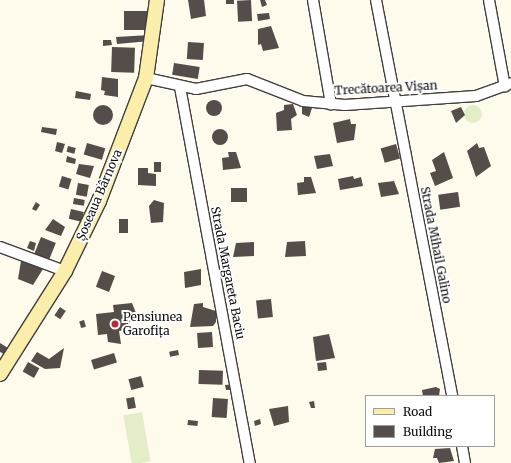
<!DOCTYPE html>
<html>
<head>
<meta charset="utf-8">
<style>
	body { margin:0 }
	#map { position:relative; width:511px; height:463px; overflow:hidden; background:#fefaec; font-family:Merriweather,serif }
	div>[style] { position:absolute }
	.pitch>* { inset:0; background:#e3eec9; transform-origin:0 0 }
	.round { border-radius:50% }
	.building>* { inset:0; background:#544d49; transform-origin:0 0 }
	.roads { filter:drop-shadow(1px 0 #3f3f3f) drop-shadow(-1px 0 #3f3f3f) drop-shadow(0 1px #3f3f3f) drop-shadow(0 -1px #3f3f3f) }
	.street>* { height:10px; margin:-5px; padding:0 5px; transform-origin:5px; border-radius:5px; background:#fff }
	.secondary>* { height:14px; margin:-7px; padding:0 7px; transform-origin:7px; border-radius:7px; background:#fbeeaa }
	.dots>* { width:11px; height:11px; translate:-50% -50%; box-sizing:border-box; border:2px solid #fff; border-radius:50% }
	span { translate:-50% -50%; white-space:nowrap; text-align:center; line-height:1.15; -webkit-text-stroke:4px #fff; paint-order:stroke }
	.street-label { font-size:12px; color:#0c0c0c }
	.poi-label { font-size:12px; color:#0c0c0c }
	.left { translate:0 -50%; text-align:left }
	.legend { position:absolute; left:365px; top:395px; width:130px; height:52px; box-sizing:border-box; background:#fff; border:1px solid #9e9e9e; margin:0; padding:5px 7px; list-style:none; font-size:12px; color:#0c0c0c }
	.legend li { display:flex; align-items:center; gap:8px; height:20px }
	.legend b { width:20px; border:1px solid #9e9e9e }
</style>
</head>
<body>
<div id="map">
	<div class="pitch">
		<div class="round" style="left:464px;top:105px;width:18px;height:18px"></div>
		<div style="left:142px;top:412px;width:50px;height:19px;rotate:80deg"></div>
	</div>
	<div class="building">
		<div style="clip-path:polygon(188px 0,204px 0,206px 16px,191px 19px)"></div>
		<div style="left:226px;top:0;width:8px;height:4px"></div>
		<div style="left:251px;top:0;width:21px;height:14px;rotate:87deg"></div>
		<div style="clip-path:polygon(260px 0,265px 0,267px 5px,262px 7px)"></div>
		<div style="left:124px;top:11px;width:25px;height:19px"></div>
		<div style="clip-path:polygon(269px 13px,270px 19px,258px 21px,257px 14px)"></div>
		<div style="clip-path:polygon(271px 26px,279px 48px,263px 51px,261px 44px,258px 45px,258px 29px)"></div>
		<div style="clip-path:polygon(150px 35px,150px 41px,117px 44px,116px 37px)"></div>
		<div style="clip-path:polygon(103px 40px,111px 40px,112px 45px,103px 46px)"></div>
		<div style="left:188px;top:42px;width:16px;height:17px;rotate:4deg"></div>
		<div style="left:112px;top:47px;width:23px;height:25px;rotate:2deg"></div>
		<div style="left:174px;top:63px;width:26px;height:12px;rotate:9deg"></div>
		<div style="clip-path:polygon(102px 77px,118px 79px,118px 97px,104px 95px,105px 91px,101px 90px)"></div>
		<div style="clip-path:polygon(76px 91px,91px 94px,90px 100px,75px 98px)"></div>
		<div class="round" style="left:206px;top:100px;width:16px;height:16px"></div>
		<div style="clip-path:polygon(293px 104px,297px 115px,291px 119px,292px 130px,277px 131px,276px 113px,284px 110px,284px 105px)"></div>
		<div style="clip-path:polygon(302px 104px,312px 108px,309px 117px,302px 114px)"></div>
		<div class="round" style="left:93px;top:105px;width:20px;height:20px"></div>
		<div style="clip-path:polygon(461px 107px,465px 115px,456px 123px,451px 111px)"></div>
		<div style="clip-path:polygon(350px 119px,351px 124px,356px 124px,354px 140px,337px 143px,333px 123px)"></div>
		<div style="clip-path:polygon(42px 127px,57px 129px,56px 135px,41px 132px)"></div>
		<div class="round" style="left:212px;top:129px;width:16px;height:16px"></div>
		<div style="clip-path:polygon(57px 142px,65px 144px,62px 153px,55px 151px)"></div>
		<div style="left:87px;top:143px;width:19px;height:12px;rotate:16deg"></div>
		<div style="clip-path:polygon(477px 143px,479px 148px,484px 147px,491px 166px,476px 177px,467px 151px)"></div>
		<div style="left:396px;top:144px;width:15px;height:16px;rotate:74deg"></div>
		<div style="left:68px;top:146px;width:8px;height:6px;rotate:14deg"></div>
		<div style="clip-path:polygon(228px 152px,236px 152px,241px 168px,223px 170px,222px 158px,229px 157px)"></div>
		<div style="clip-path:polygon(444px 152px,453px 178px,435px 186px,430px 173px,436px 171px,432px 160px)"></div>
		<div style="clip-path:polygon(330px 154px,333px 166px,317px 169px,314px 156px)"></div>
		<div style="clip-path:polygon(67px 156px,76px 159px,75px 164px,66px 162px)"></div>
		<div style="left:154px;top:162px;width:7px;height:10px"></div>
		<div style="clip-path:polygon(79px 164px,94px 166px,90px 178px,76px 174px)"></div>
		<div style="clip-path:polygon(138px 168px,148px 168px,148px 173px,156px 174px,156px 186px,138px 185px)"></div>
		<div style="left:62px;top:176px;width:10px;height:11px;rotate:17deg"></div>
		<div style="clip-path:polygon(353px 176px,354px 179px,361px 177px,363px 186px,340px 190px,338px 179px)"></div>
		<div style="clip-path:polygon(304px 177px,311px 177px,316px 193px,298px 195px,297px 183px,304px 182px)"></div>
		<div style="clip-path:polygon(394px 181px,399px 194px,381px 197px,378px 183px)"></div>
		<div style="left:78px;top:183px;width:11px;height:12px;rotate:10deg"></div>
		<div style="left:231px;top:188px;width:16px;height:14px"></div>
		<div style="left:458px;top:192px;width:15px;height:20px;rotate:82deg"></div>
		<div style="left:74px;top:198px;width:11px;height:6px;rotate:10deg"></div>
		<div style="clip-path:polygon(154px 200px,164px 203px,163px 222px,151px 223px,149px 206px)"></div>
		<div style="clip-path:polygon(36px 202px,40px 205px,36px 211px,32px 209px)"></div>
		<div style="left:71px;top:209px;width:13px;height:10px;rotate:13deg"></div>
		<div style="clip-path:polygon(53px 219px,65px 227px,61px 236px,45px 230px)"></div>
		<div style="left:119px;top:219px;width:9px;height:14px"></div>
		<div style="left:41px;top:237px;width:16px;height:18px;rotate:22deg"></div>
		<div style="clip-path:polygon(30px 241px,36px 243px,34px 251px,27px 248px)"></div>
		<div style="clip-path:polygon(305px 241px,306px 256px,285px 257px,287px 242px)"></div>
		<div style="clip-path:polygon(254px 242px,254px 256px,233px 257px,236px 243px)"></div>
		<div style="clip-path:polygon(21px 261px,43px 269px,33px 285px,18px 279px)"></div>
		<div style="clip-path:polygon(201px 269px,201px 285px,185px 288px,184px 272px)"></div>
		<div style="left:102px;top:271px;width:14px;height:17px;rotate:21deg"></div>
		<div style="left:271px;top:299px;width:18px;height:15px;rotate:84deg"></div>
		<div style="clip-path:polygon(132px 303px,138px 318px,128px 323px,129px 330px,119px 331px,121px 344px,108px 342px,107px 334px,98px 335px,96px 314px,114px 312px,113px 305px)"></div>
		<div style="clip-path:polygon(203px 303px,203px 307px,216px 311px,216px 322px,213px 326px,190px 327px,194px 304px)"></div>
		<div style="left:60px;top:307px;width:7px;height:10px;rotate:34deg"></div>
		<div style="left:84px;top:320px;width:7px;height:5px;rotate:74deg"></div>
		<div style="left:212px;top:332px;width:15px;height:15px;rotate:86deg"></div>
		<div style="clip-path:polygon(329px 334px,335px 358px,316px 361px,313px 337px)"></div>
		<div style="clip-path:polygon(0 343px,8px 348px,4px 354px,0 352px)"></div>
		<div style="clip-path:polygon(64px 348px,60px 368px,45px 369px,31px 361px,37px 352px,49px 359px)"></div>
		<div style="left:178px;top:350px;width:5px;height:9px;rotate:79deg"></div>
		<div style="left:114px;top:353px;width:10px;height:24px;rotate:73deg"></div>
		<div style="left:28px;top:362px;width:13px;height:11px;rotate:29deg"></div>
		<div style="left:326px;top:362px;width:8px;height:9px;rotate:83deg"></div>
		<div style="left:199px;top:370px;width:24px;height:14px;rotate:2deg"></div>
		<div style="left:141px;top:376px;width:11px;height:13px;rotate:75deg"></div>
		<div style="clip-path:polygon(235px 384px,235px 390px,226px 390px,225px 385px)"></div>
		<div style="clip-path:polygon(436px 387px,440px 389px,439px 396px,423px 396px,422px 390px)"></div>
		<div style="left:134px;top:397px;width:11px;height:8px;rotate:80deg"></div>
		<div style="left:213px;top:398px;width:15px;height:19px;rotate:4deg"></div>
		<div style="clip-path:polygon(314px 401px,315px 408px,311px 408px,309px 402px)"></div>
		<div style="clip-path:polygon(288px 406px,289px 422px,274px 426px,269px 409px)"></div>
		<div style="clip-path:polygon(260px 419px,261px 424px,255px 426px,254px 421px)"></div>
		<div style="left:188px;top:420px;width:10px;height:5px;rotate:6deg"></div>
		<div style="clip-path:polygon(450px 448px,454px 461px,439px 463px,437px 458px,433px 458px,435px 449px)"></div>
	</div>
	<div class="roads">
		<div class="street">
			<div style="left:313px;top:0;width:106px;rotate:80.2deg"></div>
			<div style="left:376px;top:0;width:403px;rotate:79.1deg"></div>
			<div style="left:489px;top:0;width:88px;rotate:79.6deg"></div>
			<div style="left:146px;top:78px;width:51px;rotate:12.4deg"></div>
			<div style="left:196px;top:89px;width:52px;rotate:-11.1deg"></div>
			<div style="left:247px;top:79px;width:60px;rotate:21.4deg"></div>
			<div style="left:303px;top:101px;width:42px;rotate:5.4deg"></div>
			<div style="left:345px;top:105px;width:131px;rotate:-3.9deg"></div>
			<div style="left:476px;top:96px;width:37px;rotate:-20deg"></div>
			<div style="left:180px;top:87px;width:382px;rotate:79.5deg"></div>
			<div style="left:0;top:247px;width:69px;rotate:20.3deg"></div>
			<div style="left:462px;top:446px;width:17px;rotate:80deg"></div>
		</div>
		<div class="secondary">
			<div style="left:0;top:374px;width:122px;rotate:-57.7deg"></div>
			<div style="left:65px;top:271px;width:78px;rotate:-64.1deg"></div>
			<div style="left:99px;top:201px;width:132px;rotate:-69.1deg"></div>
			<div style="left:146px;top:78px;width:79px;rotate:-82deg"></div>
		</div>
	</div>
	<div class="dots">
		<div style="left:115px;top:324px;background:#b42c39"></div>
	</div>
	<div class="street-label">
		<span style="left:386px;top:88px;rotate:-3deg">Trecătoarea Vișan</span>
		<span style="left:99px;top:195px;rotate:-67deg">Șoseaua Bârnova</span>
		<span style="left:436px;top:245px;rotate:79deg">Strada Mihail Galino</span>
		<span style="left:228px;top:273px;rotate:79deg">Strada Margareta Baciu</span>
	</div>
	<div class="poi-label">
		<span class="left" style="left:123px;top:324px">Pensiunea<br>Garofița</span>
	</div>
	<ul class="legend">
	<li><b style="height:5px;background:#fbeeaa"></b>Road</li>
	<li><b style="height:11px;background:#544d49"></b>Building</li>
	</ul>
</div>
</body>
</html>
